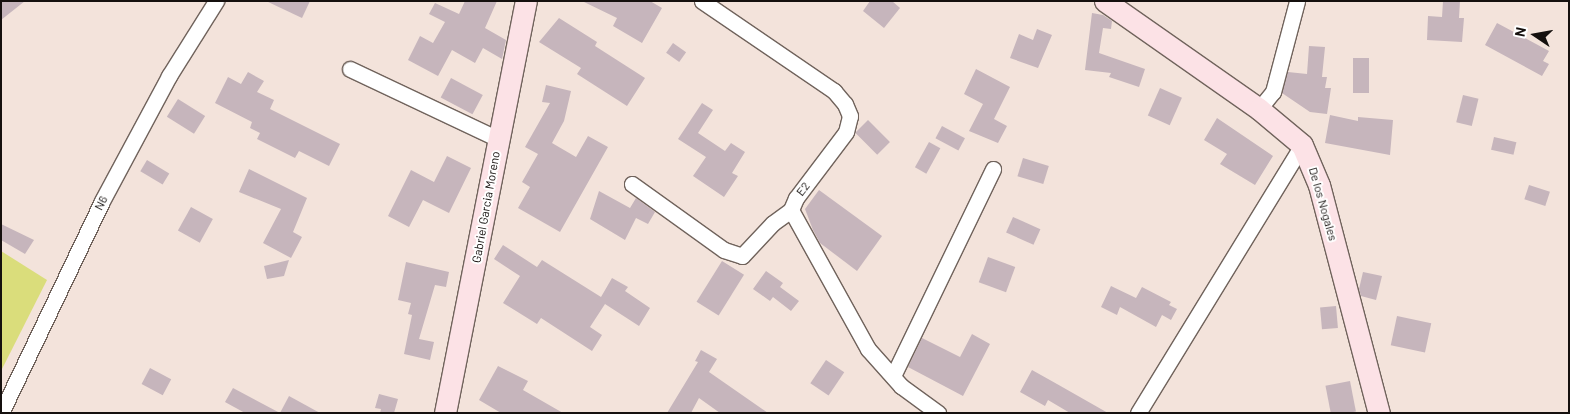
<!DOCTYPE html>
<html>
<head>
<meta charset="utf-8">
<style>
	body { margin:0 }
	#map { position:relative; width:1570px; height:414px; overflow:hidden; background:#f3e3db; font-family:Barlow,sans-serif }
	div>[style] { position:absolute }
	.green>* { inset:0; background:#dadd7b }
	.building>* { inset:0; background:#c6b5bc; transform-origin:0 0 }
	.roads { filter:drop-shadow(1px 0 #70635c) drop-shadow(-1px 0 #70635c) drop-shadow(0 1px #70635c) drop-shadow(0 -1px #70635c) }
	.street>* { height:15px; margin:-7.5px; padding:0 7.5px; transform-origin:7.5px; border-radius:7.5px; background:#fff }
	.secondary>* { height:21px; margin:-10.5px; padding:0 10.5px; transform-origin:10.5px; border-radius:10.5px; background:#fce2e6 }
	span { translate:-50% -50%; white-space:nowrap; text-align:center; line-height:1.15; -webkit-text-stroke:4px #fff; paint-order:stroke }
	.street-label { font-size:12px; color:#15100e }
	.frame { position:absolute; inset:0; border:2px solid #15100e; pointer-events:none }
	.north { position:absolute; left:1510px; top:10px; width:50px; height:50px; -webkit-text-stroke:4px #fff; paint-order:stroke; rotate:282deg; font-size:14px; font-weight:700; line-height:20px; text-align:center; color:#15100e }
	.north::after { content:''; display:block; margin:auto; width:18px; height:22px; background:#15100e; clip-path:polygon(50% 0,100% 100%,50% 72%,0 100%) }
</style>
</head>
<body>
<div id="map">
	<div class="green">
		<div style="clip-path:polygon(1px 251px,47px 280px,1px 371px)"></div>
	</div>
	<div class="building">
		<div style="clip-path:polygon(1px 1px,25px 1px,1px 20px)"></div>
		<div style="clip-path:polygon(266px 1px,310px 1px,302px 18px)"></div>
		<div style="clip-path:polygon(465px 1px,497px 1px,485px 28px,506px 40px,502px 59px,483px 48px,475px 63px,452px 50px,438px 76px,408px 60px,420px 36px,433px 43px,445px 22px,429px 14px,435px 3px,459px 14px)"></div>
		<div style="clip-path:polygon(582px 1px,650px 1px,662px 8px,642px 43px,613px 26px,617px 18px)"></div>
		<div style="clip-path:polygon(870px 1px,892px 1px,900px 8px,884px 28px,863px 11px)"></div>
		<div style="clip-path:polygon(1443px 1px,1460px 1px,1459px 18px,1464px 18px,1462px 42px,1427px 40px,1428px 16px,1442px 17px)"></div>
		<div style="clip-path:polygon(1092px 13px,1103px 15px,1112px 21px,1111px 29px,1103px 28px,1099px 53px,1145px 69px,1139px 87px,1109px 77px,1111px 73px,1085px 70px)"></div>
		<div style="clip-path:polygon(559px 18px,597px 42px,595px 46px,645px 78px,627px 106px,577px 74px,581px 68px,539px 42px)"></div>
		<div style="clip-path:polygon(1497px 23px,1549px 51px,1543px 61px,1549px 64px,1542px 76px,1485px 45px)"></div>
		<div style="clip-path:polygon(1037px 29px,1052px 35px,1038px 68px,1010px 58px,1019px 34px,1033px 40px)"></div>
		<div style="left:673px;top:43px;width:16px;height:12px;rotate:35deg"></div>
		<div style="clip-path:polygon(1309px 46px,1325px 47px,1322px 77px,1327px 77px,1325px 88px,1331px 88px,1327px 114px,1310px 112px,1282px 93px,1288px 72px,1307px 74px)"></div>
		<div style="left:1353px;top:58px;width:16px;height:35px"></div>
		<div style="clip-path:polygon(976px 69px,1010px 87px,994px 119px,1007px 126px,998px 143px,969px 131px,983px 104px,964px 94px)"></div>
		<div style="clip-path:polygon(248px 72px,264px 81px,257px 92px,274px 100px,270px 109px,340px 144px,329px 166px,299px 151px,295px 158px,257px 139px,260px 133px,250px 128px,252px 122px,215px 103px,228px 77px,241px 84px)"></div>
		<div style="left:451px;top:78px;width:36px;height:22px;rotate:28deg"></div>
		<div style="clip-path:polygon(546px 85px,571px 91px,564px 121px,552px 143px,576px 157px,588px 136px,608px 147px,560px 232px,518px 208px,530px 187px,522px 182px,538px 154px,525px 147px,550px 103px,542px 102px)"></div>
		<div style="left:1160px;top:88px;width:24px;height:30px;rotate:24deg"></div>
		<div style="left:1463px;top:95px;width:16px;height:28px;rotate:14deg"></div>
		<div style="left:178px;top:99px;width:32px;height:21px;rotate:32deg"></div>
		<div style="clip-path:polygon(702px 103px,713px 110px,698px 133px,725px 151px,731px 143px,745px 152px,732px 173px,738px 176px,724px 197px,693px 176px,706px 157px,678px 139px)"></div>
		<div style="clip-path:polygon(1330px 115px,1358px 121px,1358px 117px,1393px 120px,1390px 155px,1325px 143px)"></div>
		<div style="clip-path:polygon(1217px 118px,1273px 156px,1255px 185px,1220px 164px,1227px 154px,1204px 140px)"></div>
		<div style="left:868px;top:120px;width:31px;height:18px;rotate:45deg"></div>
		<div style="left:942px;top:126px;width:26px;height:14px;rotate:28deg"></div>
		<div style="left:1494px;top:137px;width:23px;height:13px;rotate:13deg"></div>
		<div style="left:929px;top:142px;width:13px;height:29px;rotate:29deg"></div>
		<div style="clip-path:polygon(447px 156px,471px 168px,449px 213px,423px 200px,409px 227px,388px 216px,411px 170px,434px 182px)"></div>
		<div style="left:1023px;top:158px;width:27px;height:19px;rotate:17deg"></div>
		<div style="left:147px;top:160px;width:26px;height:13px;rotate:31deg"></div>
		<div style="clip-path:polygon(249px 169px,307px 198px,293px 232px,302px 237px,291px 258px,263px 243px,281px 209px,239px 192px)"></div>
		<div style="left:1529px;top:185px;width:22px;height:15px;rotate:18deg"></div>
		<div style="clip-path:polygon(819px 190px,882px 236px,857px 271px,820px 243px,813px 230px,805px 209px)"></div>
		<div style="clip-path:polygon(599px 191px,630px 208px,636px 198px,655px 212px,648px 224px,636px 218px,625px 240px,590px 219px)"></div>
		<div style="left:191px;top:207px;width:25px;height:27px;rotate:29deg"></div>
		<div style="left:1013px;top:217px;width:30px;height:17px;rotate:24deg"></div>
		<div style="clip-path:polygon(1px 224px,34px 240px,25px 254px,1px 240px)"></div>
		<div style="clip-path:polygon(503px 245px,537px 267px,542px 260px,601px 297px,612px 278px,628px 287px,625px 291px,650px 308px,639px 326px,605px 304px,590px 327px,602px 335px,592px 351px,541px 318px,537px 324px,503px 303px,520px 276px,494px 259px)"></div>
		<div style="left:988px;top:257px;width:29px;height:27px;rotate:20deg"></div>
		<div style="clip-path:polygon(289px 260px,284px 276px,267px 279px,264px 266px)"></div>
		<div style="left:722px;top:261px;width:26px;height:48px;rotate:32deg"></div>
		<div style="clip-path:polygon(406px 262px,449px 272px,446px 287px,435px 285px,419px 339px,434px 342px,430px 360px,404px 354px,412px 315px,408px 314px,411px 303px,398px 300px)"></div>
		<div style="clip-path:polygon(766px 271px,783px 283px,780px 287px,799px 301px,791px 311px,773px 297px,770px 301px,753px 289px)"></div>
		<div style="clip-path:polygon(1363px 272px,1382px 276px,1376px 300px,1361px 296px,1359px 289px)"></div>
		<div style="clip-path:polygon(1111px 286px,1136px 298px,1142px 287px,1171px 302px,1169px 305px,1177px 309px,1171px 320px,1162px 315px,1156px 327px,1120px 307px,1117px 315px,1101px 307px)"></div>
		<div style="left:1336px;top:306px;width:22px;height:16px;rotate:85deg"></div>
		<div style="left:1397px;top:316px;width:35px;height:30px;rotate:12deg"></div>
		<div style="clip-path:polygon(972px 334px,990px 344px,963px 396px,908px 367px,922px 338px,960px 357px)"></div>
		<div style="clip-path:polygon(701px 350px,717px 359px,709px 372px,768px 413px,720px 413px,699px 398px,691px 413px,667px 413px,698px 362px,695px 361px)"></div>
		<div style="left:826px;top:360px;width:22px;height:28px;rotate:34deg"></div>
		<div style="clip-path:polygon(498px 366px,528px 381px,523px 390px,563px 413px,501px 413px,479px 400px)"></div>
		<div style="left:150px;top:368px;width:24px;height:18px;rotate:28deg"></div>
		<div style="clip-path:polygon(1032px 370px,1057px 384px,1108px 413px,1070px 413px,1048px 400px,1045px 406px,1020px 392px)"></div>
		<div style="left:1350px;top:381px;width:31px;height:25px;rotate:79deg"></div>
		<div style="clip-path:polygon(233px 388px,280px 413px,245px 413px,225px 402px)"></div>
		<div style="clip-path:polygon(379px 394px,398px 399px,394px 413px,380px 413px,381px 409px,375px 408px)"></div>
		<div style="clip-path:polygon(289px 396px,320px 413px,280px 413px)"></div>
	</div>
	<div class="roads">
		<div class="street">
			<div style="left:702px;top:1px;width:160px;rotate:34.3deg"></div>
			<div style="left:834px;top:91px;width:17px;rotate:50deg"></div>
			<div style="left:845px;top:104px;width:13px;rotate:67deg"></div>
			<div style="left:850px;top:116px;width:16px;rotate:104deg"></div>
			<div style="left:846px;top:132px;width:83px;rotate:127.1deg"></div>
			<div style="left:796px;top:198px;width:13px;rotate:113deg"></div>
			<div style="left:791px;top:210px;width:159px;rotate:61deg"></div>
			<div style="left:868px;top:349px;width:50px;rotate:48.3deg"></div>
			<div style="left:901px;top:386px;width:46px;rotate:36.1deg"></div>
			<div style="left:350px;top:69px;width:164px;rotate:25.3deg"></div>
			<div style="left:1259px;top:109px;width:22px;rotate:-51deg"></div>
			<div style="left:1273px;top:92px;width:94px;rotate:-75.2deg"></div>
			<div style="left:632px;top:184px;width:113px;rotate:35.7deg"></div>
			<div style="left:724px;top:250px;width:19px;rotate:18deg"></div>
			<div style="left:742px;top:256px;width:45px;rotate:-46.8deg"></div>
			<div style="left:773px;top:223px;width:22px;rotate:-36deg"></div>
			<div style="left:893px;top:376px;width:230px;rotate:-64.2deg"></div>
			<div style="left:1px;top:413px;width:235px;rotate:-64.5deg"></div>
			<div style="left:102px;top:201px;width:142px;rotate:-61.8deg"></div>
			<div style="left:169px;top:76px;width:89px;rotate:-57.9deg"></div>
			<div style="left:1138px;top:413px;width:314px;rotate:-58.5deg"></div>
		</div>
		<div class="secondary">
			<div style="left:1105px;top:1px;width:188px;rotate:35deg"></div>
			<div style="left:1259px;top:109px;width:56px;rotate:39.9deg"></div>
			<div style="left:1302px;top:145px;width:43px;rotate:67deg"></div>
			<div style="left:1319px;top:185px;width:236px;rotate:75.3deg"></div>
			<div style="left:445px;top:413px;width:420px;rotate:-78.9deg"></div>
		</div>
	</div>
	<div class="street-label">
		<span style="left:803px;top:189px;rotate:-52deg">E2</span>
		<span style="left:101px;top:203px;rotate:-63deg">N6</span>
		<span style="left:1323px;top:204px;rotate:74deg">De los Nogales</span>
		<span style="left:486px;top:207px;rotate:-80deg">Gabriel Garcia Moreno</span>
	</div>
	<div class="frame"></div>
	<div class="north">N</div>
</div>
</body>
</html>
